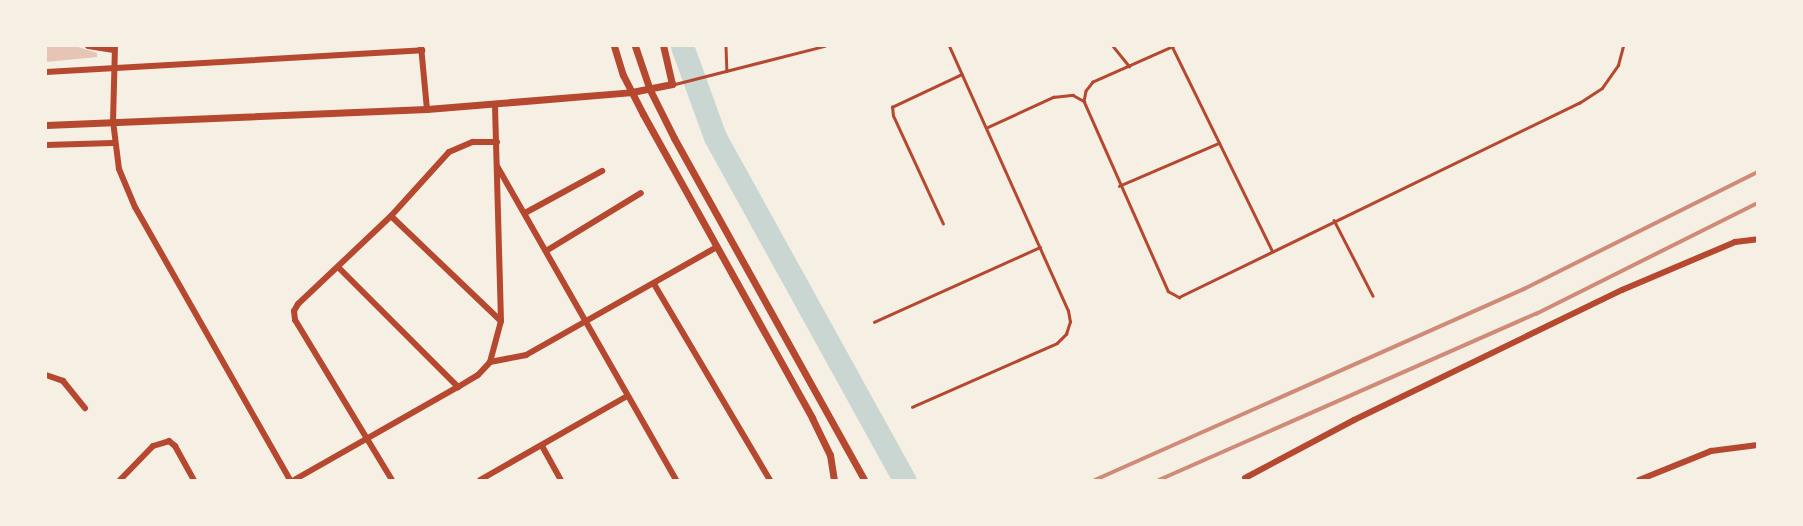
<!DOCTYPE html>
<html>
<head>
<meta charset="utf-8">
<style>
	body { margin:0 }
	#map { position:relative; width:1803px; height:526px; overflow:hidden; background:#f6efe4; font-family:Mulish,sans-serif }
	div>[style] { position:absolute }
	.river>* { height:23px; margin:-11.5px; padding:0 11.5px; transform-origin:11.5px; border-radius:11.5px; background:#c9d6d2 }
	.building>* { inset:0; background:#e6c5b7 }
	.service>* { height:2.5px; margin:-1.25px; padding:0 1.25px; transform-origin:1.25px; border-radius:1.25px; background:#b5482f }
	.minor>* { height:6px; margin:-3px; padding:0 3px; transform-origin:3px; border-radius:3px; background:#b5482f }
	.tertiary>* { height:7px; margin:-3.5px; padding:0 3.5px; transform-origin:3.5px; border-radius:3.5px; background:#b5482f }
	.rail>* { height:3.5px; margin:-1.75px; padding:0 1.75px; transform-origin:1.75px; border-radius:1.75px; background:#cf8b77 }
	span { translate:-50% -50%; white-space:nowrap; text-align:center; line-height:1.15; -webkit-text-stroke:5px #f6efe4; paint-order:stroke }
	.frame { position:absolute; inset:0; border:47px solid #f6efe4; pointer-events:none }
</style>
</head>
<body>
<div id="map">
	<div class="river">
		<div style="left:682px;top:46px;width:97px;rotate:70.1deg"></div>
		<div style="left:715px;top:137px;width:392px;rotate:61.1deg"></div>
	</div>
	<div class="building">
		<div style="clip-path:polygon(46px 46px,75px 46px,97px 53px,97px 57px,46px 62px)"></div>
	</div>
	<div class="service">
		<div style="left:726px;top:46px;width:25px;rotate:88deg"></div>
		<div style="left:1113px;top:46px;width:26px;rotate:51deg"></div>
		<div style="left:1172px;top:46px;width:227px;rotate:63.9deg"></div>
		<div style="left:1174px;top:46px;width:89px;rotate:156deg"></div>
		<div style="left:1093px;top:82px;width:11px;rotate:128deg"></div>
		<div style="left:1086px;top:91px;width:10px;rotate:101deg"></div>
		<div style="left:1084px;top:101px;width:208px;rotate:66.1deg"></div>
		<div style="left:1168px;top:291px;width:13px;rotate:29deg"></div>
		<div style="left:1179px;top:297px;width:445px;rotate:-25.9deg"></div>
		<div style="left:1579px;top:103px;width:27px;rotate:-33deg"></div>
		<div style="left:1602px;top:88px;width:28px;rotate:-55deg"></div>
		<div style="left:1618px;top:65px;width:20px;rotate:-75deg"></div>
		<div style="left:675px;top:84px;width:154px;rotate:-14.3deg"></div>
		<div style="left:988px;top:127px;width:72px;rotate:-24.8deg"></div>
		<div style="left:1053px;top:97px;width:20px;rotate:-6deg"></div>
		<div style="left:1073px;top:95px;width:13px;rotate:29deg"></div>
		<div style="left:1119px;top:186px;width:109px;rotate:-23.3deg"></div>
		<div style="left:1334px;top:220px;width:85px;rotate:62.8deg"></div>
		<div style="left:943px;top:224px;width:119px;rotate:-114.8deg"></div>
		<div style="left:893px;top:116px;width:9px;rotate:-96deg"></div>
		<div style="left:892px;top:107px;width:77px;rotate:-25.2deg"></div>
		<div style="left:874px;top:322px;width:182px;rotate:-24.3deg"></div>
		<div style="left:912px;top:407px;width:158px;rotate:-23.8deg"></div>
		<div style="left:1057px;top:343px;width:13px;rotate:-45deg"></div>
		<div style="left:1066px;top:334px;width:13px;rotate:-72deg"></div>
		<div style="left:1070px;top:322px;width:11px;rotate:-100deg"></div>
		<div style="left:1068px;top:311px;width:290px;rotate:-114.2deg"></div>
	</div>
	<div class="minor">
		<div style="left:88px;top:46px;width:26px;rotate:9deg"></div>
		<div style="left:115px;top:46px;width:75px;rotate:91.5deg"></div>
		<div style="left:113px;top:121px;width:48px;rotate:82.9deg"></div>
		<div style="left:119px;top:169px;width:41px;rotate:67.2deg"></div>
		<div style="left:135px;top:207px;width:314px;rotate:60.4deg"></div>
		<div style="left:421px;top:46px;width:63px;rotate:84.6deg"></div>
		<div style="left:46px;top:72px;width:377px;rotate:-3.3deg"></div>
		<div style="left:46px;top:145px;width:67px;rotate:-1.7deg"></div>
		<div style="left:497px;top:166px;width:361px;rotate:60.3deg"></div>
		<div style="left:525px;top:213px;width:88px;rotate:-28.6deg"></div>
		<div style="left:391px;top:216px;width:152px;rotate:43.7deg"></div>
		<div style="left:546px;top:251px;width:111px;rotate:-31.4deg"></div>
		<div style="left:338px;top:267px;width:170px;rotate:45deg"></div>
		<div style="left:654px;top:284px;width:228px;rotate:59.4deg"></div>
		<div style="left:490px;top:362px;width:42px;rotate:-75deg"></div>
		<div style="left:501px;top:321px;width:217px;rotate:-91.6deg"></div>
		<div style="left:46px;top:375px;width:18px;rotate:19deg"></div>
		<div style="left:63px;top:381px;width:35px;rotate:51deg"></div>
		<div style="left:542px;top:446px;width:39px;rotate:61deg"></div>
		<div style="left:1245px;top:478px;width:123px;rotate:-28deg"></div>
		<div style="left:1354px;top:420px;width:298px;rotate:-25.9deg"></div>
		<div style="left:1622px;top:290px;width:123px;rotate:-23deg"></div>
		<div style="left:1735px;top:242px;width:23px;rotate:-7deg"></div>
		<div style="left:120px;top:480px;width:47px;rotate:-45.9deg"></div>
		<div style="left:153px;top:446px;width:17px;rotate:-17deg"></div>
		<div style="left:169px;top:441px;width:8px;rotate:40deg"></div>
		<div style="left:175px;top:446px;width:39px;rotate:61deg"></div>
		<div style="left:294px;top:480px;width:189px;rotate:-29.6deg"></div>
		<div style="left:458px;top:387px;width:23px;rotate:-31deg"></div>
		<div style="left:478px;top:375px;width:18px;rotate:-47deg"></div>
		<div style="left:490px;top:362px;width:37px;rotate:-11deg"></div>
		<div style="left:526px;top:355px;width:219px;rotate:-29.5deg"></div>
		<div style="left:392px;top:480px;width:187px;rotate:-121.2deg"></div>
		<div style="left:295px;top:320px;width:9px;rotate:-96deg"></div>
		<div style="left:294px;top:311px;width:8px;rotate:-60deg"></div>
		<div style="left:298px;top:304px;width:128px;rotate:-43.4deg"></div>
		<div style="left:391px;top:216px;width:86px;rotate:-47.8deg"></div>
		<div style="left:449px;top:152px;width:26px;rotate:-23deg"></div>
		<div style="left:473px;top:142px;width:24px"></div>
		<div style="left:480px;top:480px;width:169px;rotate:-29.7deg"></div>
		<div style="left:1639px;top:480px;width:78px;rotate:-21.9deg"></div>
		<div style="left:1711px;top:451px;width:47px;rotate:-7.3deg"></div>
	</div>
	<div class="tertiary">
		<div style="left:614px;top:46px;width:30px;rotate:73deg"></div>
		<div style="left:623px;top:75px;width:44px;rotate:62.9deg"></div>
		<div style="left:643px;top:114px;width:348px;rotate:60.9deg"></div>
		<div style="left:812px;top:418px;width:41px;rotate:64.1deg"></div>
		<div style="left:830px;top:455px;width:25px;rotate:81deg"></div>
		<div style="left:635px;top:46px;width:46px;rotate:71.2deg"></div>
		<div style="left:650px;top:90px;width:54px;rotate:63.4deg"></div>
		<div style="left:674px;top:138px;width:391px;rotate:60.9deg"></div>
		<div style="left:46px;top:125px;width:381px;rotate:-2.4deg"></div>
		<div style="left:427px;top:109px;width:206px;rotate:-4.7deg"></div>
		<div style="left:632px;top:92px;width:41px;rotate:-11.3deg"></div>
		<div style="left:672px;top:84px;width:39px;rotate:-103deg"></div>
	</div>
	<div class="rail">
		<div style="left:1095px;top:480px;width:470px;rotate:-24deg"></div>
		<div style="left:1524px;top:289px;width:262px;rotate:-26.6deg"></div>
		<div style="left:1159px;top:480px;width:412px;rotate:-23.8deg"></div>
		<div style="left:1536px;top:314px;width:248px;rotate:-26.6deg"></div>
	</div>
	<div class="frame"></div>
</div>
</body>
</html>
